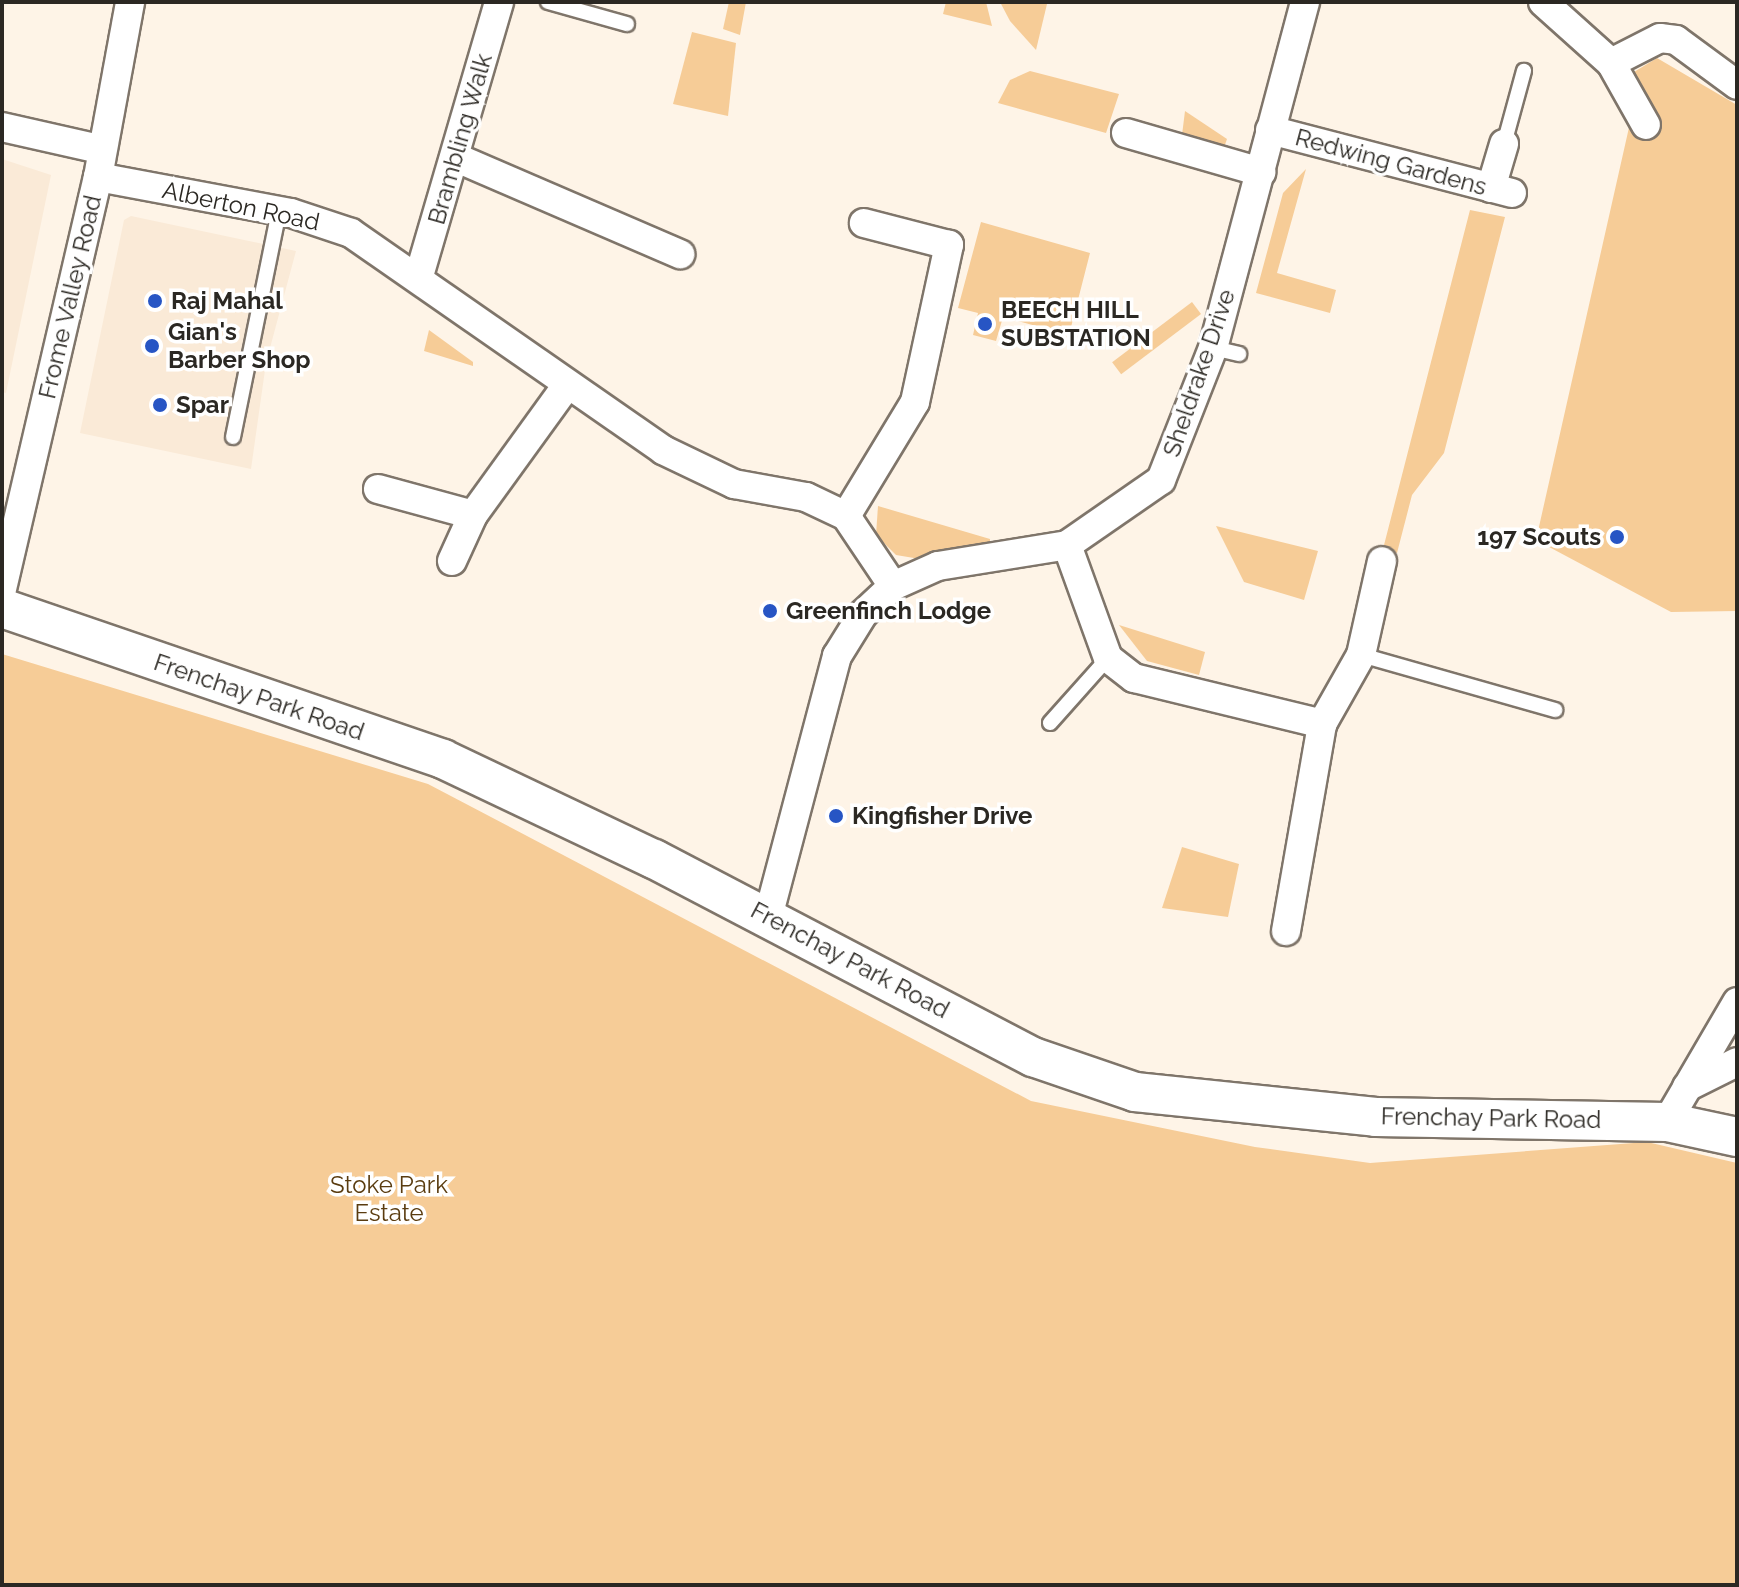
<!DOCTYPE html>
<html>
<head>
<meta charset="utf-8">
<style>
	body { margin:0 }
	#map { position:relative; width:1739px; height:1587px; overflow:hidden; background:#fef4e7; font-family:Raleway,sans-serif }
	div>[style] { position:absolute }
	.built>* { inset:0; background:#faead7 }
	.green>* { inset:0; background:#f6cc97; transform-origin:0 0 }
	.roads { filter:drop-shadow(2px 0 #7f756a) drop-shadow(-2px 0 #7f756a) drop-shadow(0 2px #7f756a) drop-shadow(0 -2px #7f756a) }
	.service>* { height:14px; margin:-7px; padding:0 7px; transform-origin:7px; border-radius:7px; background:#fff }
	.minor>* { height:28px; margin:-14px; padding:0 14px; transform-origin:14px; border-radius:14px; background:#fff }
	.secondary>* { height:38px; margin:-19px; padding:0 19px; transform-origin:19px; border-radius:19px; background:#fff }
	.dots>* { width:22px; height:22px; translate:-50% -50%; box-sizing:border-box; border:4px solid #fff; border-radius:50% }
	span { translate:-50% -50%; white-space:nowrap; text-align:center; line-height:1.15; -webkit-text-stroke:7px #fff; paint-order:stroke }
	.street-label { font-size:24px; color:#2b2823 }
	.poi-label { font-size:24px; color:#2b2823; font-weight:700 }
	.left { translate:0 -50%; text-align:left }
	.right { translate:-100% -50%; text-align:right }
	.park-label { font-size:24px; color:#5a3c10 }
	.frame { position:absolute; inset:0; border:4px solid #2b2823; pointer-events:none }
</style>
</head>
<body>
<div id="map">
	<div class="built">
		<div style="clip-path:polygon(2px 159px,51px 175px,6px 393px,2px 392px)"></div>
		<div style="clip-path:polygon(131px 216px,296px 251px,266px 363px,251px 469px,80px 433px,124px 220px)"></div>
	</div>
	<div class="green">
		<div style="clip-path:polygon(729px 2px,746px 2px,740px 35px,723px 29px)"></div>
		<div style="clip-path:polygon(946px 2px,986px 2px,992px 26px,943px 14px)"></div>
		<div style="clip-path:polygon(1000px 2px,1047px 4px,1036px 50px,1010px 21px)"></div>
		<div style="clip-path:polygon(692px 32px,736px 43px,728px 116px,673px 104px)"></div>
		<div style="clip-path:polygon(1657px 58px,1737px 105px,1737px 611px,1671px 612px,1536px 540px,1630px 123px,1611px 86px)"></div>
		<div style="clip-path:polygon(1030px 71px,1119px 94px,1106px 133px,998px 103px,1010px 80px)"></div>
		<div style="clip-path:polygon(1185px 111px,1227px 139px,1221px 156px,1182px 135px)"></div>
		<div style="clip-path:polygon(1306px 169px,1277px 273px,1336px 290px,1330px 313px,1256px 293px,1283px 193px)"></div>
		<div style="clip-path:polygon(1470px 210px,1505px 217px,1444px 453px,1412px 495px,1397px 553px,1383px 549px)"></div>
		<div style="clip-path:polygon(981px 222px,1090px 253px,1069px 335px,1003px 317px,996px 341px,973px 335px,978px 313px,958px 308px)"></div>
		<div style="left:1192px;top:302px;width:15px;height:100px;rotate:53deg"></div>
		<div style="clip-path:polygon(429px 330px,473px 362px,473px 366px,424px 351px)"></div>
		<div style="clip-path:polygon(878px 506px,990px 539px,990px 545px,920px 559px,896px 555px,876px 535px)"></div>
		<div style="clip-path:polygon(1216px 526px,1318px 551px,1304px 600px,1244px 582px)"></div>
		<div style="clip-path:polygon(1119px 625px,1205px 652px,1199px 675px,1147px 661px)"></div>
		<div style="clip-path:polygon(2px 654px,428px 784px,1031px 1101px,1255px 1147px,1370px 1163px,1647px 1142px,1737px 1163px,1737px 1585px,2px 1585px)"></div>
		<div style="clip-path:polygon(1182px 847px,1239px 864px,1228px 917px,1162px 908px)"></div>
	</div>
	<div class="roads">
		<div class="service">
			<div style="left:548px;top:2px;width:82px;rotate:15.6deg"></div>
			<div style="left:1504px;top:144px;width:76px;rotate:-74.7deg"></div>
			<div style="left:1213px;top:348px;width:27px;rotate:13deg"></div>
			<div style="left:233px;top:437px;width:232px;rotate:-78.5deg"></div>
			<div style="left:1361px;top:655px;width:202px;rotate:15.8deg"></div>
			<div style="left:1050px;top:723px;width:87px;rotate:-48.3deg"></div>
		</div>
		<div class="minor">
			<div style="left:1543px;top:2px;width:91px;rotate:41.9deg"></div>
			<div style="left:1611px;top:63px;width:71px;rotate:60.6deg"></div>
			<div style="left:1611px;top:63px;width:55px;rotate:-27deg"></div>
			<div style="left:1660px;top:38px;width:16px;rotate:7deg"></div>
			<div style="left:1676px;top:40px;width:76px;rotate:36.4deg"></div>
			<div style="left:2px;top:127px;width:100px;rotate:12.7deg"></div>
			<div style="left:1270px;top:130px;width:250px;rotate:14.6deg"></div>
			<div style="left:1126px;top:133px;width:141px;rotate:16.1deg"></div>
			<div style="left:459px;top:159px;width:241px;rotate:23.3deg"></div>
			<div style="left:98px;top:177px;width:196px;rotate:10.6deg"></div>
			<div style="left:291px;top:213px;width:63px;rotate:18.4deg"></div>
			<div style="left:351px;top:233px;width:380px;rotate:34.8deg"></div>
			<div style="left:663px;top:450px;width:79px;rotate:25.6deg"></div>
			<div style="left:734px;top:484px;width:73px;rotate:10.2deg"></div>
			<div style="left:806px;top:497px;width:44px;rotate:25.4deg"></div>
			<div style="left:846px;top:516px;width:84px;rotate:56.1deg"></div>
			<div style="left:1491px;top:188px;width:46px;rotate:-73.5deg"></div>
			<div style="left:419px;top:276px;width:285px;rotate:-73.7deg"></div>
			<div style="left:378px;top:489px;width:98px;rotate:15.3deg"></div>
			<div style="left:846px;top:516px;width:133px;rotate:-58.8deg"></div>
			<div style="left:915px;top:402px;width:161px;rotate:-77.8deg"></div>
			<div style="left:949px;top:245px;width:88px;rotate:-165.5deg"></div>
			<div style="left:1067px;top:545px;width:120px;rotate:70.1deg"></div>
			<div style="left:1108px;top:658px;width:33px;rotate:38deg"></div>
			<div style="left:1134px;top:678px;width:194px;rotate:13.7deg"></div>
			<div style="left:1322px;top:724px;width:79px;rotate:-60.5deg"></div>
			<div style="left:1361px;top:655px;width:96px;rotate:-77.4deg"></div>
			<div style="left:452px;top:561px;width:51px;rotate:-65.5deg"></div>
			<div style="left:473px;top:515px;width:157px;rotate:-54.1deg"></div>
			<div style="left:2px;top:589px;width:423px;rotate:-76.9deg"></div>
			<div style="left:98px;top:177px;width:178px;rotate:-79.6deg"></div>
			<div style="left:768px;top:917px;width:270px;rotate:-75.2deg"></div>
			<div style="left:837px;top:656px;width:49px;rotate:-58.2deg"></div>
			<div style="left:863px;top:614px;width:41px;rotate:-43deg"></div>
			<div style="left:893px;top:586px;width:49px;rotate:-24deg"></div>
			<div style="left:938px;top:566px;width:131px;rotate:-9.2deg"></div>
			<div style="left:1067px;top:545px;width:114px;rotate:-34.7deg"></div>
			<div style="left:1161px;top:480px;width:142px;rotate:-68.5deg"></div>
			<div style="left:1213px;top:348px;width:358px;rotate:-75.1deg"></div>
			<div style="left:1286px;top:931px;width:210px;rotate:-80.1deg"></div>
			<div style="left:1687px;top:1087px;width:56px;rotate:-26.6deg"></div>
			<div style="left:1667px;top:1122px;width:139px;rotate:-59.7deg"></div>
		</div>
		<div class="secondary">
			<div style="left:2px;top:608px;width:466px;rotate:18.9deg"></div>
			<div style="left:443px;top:759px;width:233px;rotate:25.4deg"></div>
			<div style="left:654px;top:859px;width:428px;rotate:27.6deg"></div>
			<div style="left:1033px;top:1057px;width:108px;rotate:18.9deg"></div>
			<div style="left:1135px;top:1092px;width:242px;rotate:5.9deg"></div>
			<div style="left:1376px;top:1117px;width:291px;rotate:1deg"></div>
			<div style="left:1667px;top:1122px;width:72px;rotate:12.1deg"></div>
		</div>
	</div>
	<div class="dots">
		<div style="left:155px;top:301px;background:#2755c4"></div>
		<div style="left:985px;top:324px;background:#2755c4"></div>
		<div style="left:152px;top:346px;background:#2755c4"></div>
		<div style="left:160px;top:405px;background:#2755c4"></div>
		<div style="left:1617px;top:537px;background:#2755c4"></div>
		<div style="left:770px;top:611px;background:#2755c4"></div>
		<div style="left:836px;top:816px;background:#2755c4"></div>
	</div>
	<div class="street-label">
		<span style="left:460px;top:139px;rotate:-74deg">Brambling Walk</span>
		<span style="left:1391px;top:162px;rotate:15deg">Redwing Gardens</span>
		<span style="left:241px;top:206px;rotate:12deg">Alberton Road</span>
		<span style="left:70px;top:297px;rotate:-77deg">Frome Valley Road</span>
		<span style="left:1199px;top:373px;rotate:-71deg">Sheldrake Drive</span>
		<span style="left:259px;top:697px;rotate:19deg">Frenchay Park Road</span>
		<span style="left:850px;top:960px;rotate:28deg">Frenchay Park Road</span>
		<span style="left:1491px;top:1118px;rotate:1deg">Frenchay Park Road</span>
	</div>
	<div class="poi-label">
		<span class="left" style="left:171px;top:301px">Raj Mahal</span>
		<span class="left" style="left:1001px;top:324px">BEECH HILL<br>SUBSTATION</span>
		<span class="left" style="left:168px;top:346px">Gian's<br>Barber Shop</span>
		<span class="left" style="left:176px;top:405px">Spar</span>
		<span class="right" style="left:1601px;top:537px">197 Scouts</span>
		<span class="left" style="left:786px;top:611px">Greenfinch Lodge</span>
		<span class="left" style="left:852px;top:816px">Kingfisher Drive</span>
	</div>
	<div class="park-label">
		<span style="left:389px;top:1199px">Stoke Park<br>Estate</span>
	</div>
	<div class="frame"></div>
</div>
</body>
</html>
